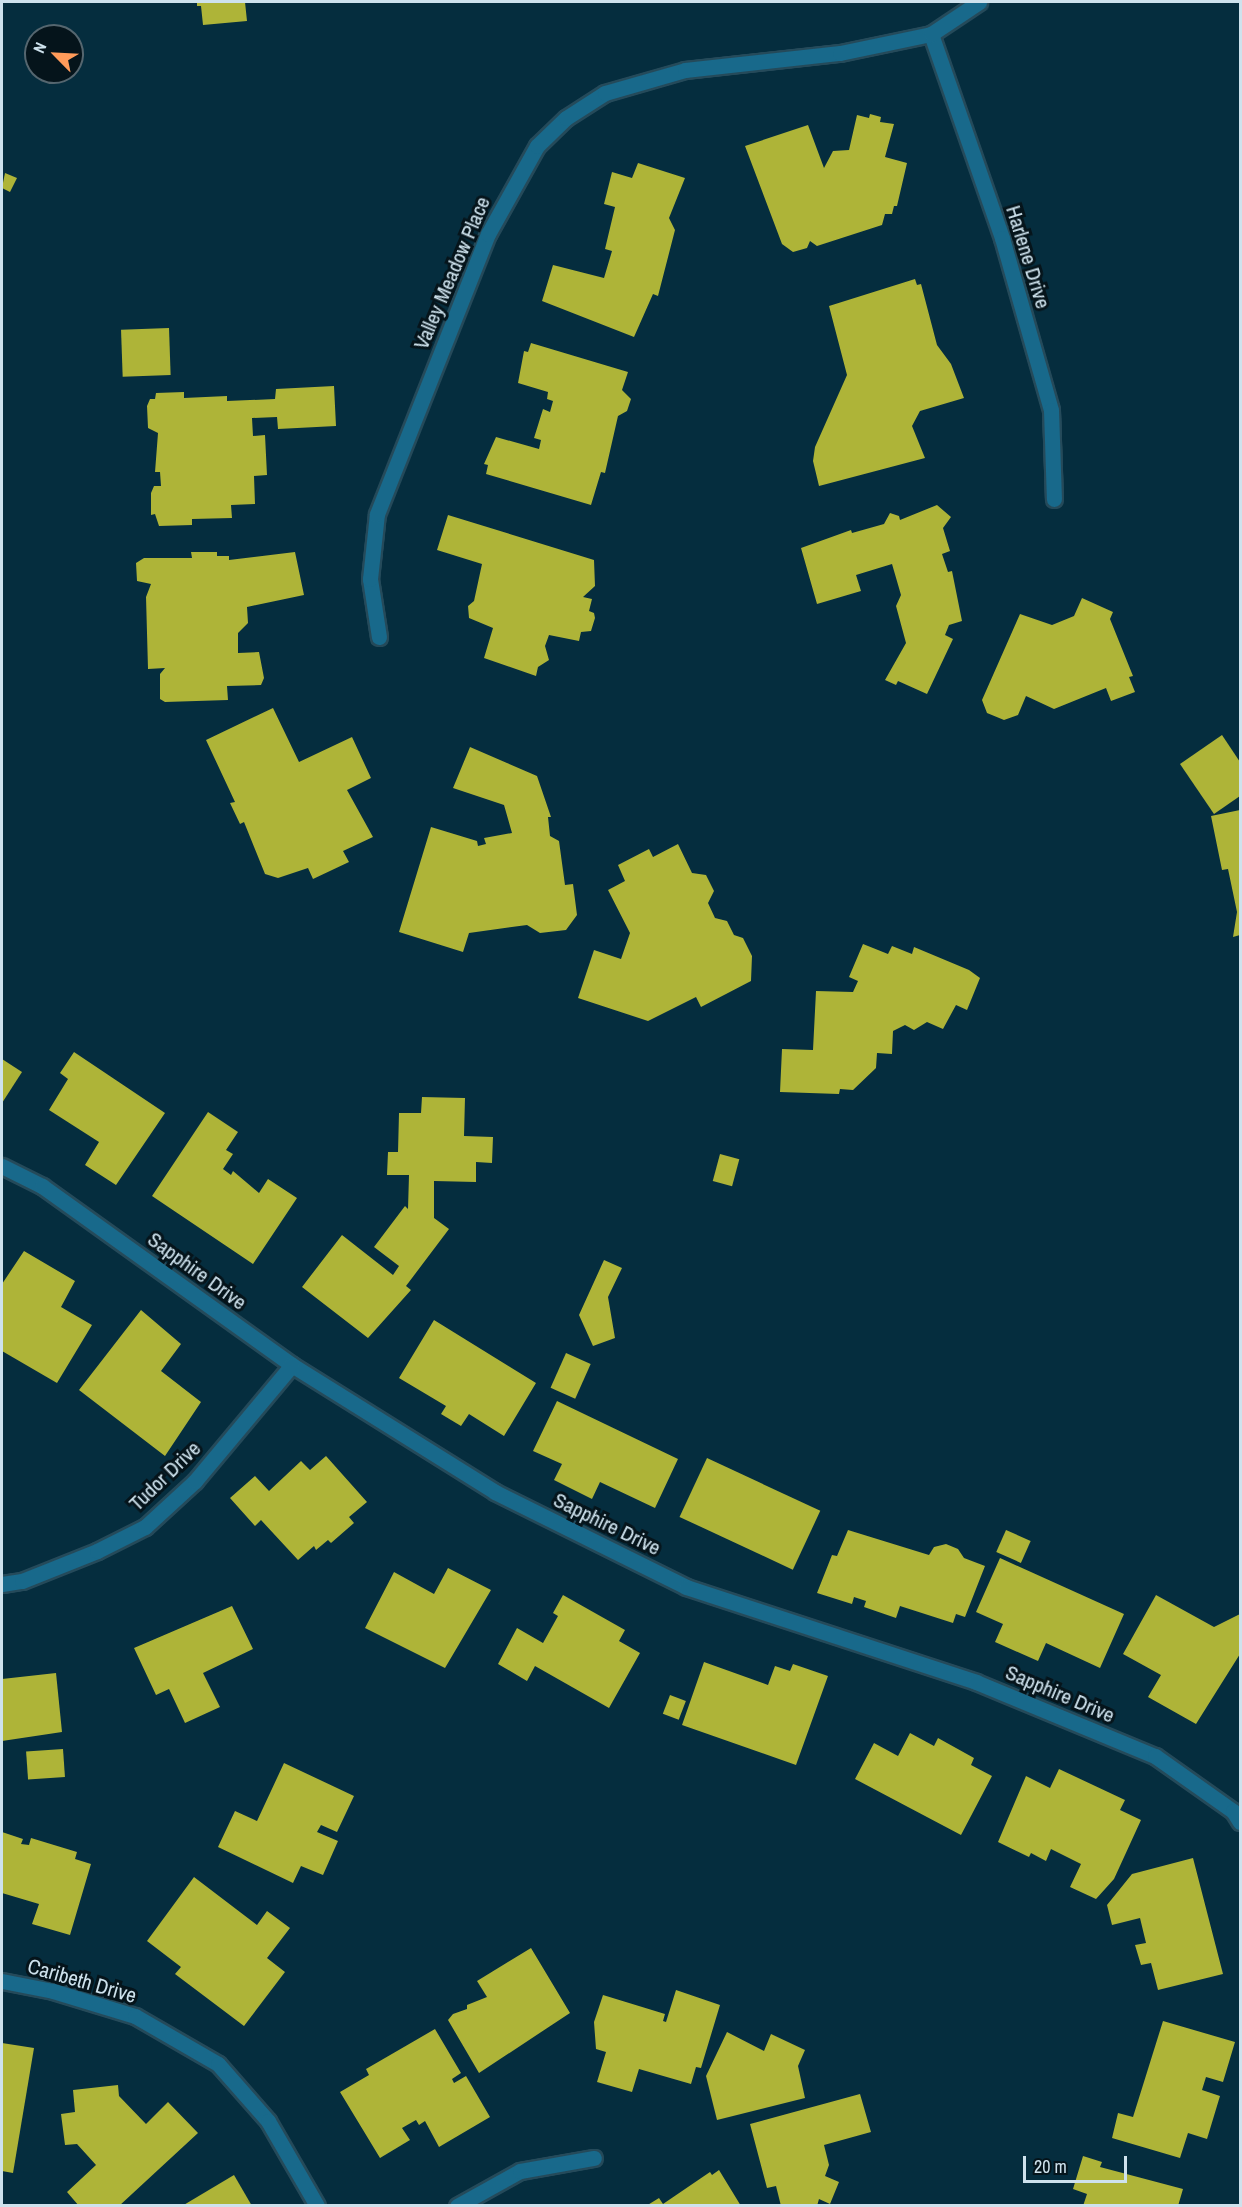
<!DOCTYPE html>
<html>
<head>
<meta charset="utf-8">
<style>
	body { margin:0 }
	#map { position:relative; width:1242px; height:2207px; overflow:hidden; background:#052d3e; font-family:"Archivo Narrow",sans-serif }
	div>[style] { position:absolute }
	.building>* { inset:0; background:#aeb438; transform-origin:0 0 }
	.roads { filter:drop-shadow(2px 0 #254a5a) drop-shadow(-2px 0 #254a5a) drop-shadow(0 2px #254a5a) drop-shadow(0 -2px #254a5a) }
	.minor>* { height:15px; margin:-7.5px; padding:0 7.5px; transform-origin:7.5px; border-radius:7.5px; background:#18698b }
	span { translate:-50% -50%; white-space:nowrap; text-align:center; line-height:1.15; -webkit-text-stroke:6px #05141b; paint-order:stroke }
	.street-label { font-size:21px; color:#cee2ed }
	.frame { position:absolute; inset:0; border:3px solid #cee2ed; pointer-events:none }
	.north { position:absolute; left:24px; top:24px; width:60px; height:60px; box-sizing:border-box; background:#05141b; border:2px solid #55666f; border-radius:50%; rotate:294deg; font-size:16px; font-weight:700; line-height:24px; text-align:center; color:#cee2ed }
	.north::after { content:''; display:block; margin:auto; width:21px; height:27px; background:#ff9b5a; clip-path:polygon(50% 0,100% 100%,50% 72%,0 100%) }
	.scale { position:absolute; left:1023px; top:2156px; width:104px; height:27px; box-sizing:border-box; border:3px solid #cee2ed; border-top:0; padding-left:8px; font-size:18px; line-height:21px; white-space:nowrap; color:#cee2ed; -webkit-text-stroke:4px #05141b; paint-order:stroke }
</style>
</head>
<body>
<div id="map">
	<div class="building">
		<div style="clip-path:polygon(197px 2px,245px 2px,247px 21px,203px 25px,201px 6px,197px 6px)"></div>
		<div style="clip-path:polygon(870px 114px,881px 117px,880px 122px,894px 124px,885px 157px,907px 163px,897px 206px,894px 206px,892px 214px,885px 214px,882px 225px,817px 246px,810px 241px,807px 248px,793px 252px,782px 244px,745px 146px,808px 125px,824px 168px,833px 151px,849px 150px,857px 115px,869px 118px)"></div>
		<div style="clip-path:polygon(638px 163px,685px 178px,669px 218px,675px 230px,658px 296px,653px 294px,634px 337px,542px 301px,553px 265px,604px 278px,612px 251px,605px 249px,615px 207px,604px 204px,612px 172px,632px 178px)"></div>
		<div style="clip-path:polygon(5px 173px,17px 178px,10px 192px,2px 188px)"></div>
		<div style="clip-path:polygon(915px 279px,917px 285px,921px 284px,937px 345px,951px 364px,964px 398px,920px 411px,912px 426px,925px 458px,819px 486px,813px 461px,815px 447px,847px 375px,829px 306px)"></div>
		<div style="left:169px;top:328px;width:47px;height:48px;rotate:88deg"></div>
		<div style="clip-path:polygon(531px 343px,628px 372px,622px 390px,631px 399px,627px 411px,618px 416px,605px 473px,601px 472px,591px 505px,486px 474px,488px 465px,484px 464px,496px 437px,539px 449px,541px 440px,534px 438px,543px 409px,550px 412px,553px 401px,547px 399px,548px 392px,518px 383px,524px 351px,528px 352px)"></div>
		<div style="clip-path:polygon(334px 386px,336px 426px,278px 429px,277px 417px,252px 418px,253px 436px,265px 435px,267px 475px,254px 476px,255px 504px,231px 505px,232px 518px,192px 519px,192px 525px,159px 526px,155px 514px,151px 515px,151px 493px,154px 486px,161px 486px,160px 472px,155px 472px,158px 433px,148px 428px,147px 406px,150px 399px,155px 399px,156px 393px,184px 392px,184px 398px,227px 396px,227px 401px,275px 399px,276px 389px)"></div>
		<div style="clip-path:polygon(937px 505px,951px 517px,943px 528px,950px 551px,942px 554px,948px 572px,952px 571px,962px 621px,949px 625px,945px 635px,953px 639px,927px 694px,898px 681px,896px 685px,885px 680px,906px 643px,896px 606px,901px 595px,892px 564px,856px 575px,861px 591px,817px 604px,801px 548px,851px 530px,852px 533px,884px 524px,890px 513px,899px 516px,900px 520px)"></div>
		<div style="clip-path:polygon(448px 515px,594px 560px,595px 586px,583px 597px,592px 599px,589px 611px,594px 613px,595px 618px,591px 631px,581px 632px,579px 641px,549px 635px,545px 646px,549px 660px,538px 667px,536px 676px,484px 658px,493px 628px,469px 618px,468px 606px,474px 601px,482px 564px,437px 550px)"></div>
		<div style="clip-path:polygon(191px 552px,217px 552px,217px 556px,229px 556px,229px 560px,295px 552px,304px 595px,247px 607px,248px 623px,238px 633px,238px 653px,259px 652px,264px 678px,261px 685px,227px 686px,228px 700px,165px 702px,160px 699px,160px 674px,165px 668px,148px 669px,146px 597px,151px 584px,137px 581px,136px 563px,144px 558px,192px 558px)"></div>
		<div style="clip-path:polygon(1082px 598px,1113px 612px,1110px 619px,1133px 676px,1129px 677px,1135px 692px,1111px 701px,1106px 688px,1054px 709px,1026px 696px,1018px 715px,1004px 720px,987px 713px,982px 700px,1020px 614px,1052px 625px,1074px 616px)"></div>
		<div style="clip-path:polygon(273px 708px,299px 762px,352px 737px,371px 778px,347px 790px,373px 837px,343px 851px,349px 862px,313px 879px,308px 868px,278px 878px,265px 874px,244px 822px,240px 824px,230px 803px,235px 802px,206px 740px)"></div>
		<div style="clip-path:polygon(1222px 735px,1240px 762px,1240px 796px,1214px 814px,1180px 764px)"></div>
		<div style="clip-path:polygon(470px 747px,537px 776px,551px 817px,548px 817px,550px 836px,559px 841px,565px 885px,573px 884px,577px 915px,566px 930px,540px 933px,527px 925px,469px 933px,463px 952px,399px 932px,431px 827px,477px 841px,478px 846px,486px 844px,484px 838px,512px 833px,504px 805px,453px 788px)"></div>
		<div style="clip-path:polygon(1240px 810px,1240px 935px,1233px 937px,1237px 912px,1228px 869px,1222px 870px,1211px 816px)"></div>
		<div style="clip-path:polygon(678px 844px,692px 873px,706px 875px,714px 891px,708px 903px,715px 918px,727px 921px,734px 935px,743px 938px,752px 956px,751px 981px,701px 1007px,696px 997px,648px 1021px,578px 998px,594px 950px,621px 959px,630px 933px,608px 890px,625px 881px,618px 865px,649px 849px,653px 857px)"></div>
		<div style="clip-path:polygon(863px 944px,888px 954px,892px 946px,912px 954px,914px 947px,969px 970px,980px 978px,967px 1010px,956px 1005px,943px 1029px,927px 1022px,914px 1030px,905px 1025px,893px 1031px,892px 1054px,877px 1053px,876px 1068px,853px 1090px,840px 1089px,839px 1094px,780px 1092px,782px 1049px,813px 1050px,816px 991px,853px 992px,858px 981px,849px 977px)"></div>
		<div style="clip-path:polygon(74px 1052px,165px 1113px,116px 1185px,85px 1165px,99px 1142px,49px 1110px,68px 1079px,60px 1073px)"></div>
		<div style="clip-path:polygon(2px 1059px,22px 1072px,2px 1103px)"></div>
		<div style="clip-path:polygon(422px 1097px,465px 1098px,464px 1136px,493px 1137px,492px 1163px,476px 1162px,476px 1182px,434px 1181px,434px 1218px,449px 1229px,406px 1286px,411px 1290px,368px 1338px,302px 1287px,342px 1235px,393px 1275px,399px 1266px,374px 1247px,405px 1206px,408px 1209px,409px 1175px,387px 1175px,388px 1152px,398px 1152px,399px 1113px,421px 1113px)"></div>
		<div style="clip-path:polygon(208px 1112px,238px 1132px,226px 1150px,233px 1154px,223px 1169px,231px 1175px,233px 1171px,259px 1193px,268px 1179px,297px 1198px,253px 1264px,152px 1196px)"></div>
		<div style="left:720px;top:1154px;width:20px;height:28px;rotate:15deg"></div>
		<div style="clip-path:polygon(24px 1251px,75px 1281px,61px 1307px,92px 1325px,57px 1383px,2px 1351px,2px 1284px)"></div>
		<div style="clip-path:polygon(604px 1260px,622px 1268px,608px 1297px,615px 1338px,593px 1346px,579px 1315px)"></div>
		<div style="clip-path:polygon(141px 1310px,181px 1344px,161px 1371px,201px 1402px,165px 1456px,79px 1390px)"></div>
		<div style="clip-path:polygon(434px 1320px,536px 1383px,504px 1436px,469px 1414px,461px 1426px,441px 1414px,446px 1406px,399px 1378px)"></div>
		<div style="left:566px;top:1353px;width:27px;height:38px;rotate:24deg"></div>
		<div style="clip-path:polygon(557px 1401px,678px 1459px,655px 1508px,600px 1482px,592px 1499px,554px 1480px,562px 1464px,533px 1451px)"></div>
		<div style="clip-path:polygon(326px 1456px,367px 1502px,349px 1517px,354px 1523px,331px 1543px,328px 1540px,316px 1550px,314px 1546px,298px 1560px,261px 1520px,255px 1526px,230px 1498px,255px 1476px,269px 1491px,301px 1461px,310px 1470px)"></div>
		<div style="left:707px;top:1458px;width:125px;height:65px;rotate:25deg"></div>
		<div style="clip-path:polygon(848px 1530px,929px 1555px,934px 1547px,946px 1544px,958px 1549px,964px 1558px,985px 1566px,965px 1617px,956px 1614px,953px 1623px,900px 1606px,896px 1618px,864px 1607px,866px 1601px,854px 1597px,852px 1604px,817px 1593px,832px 1555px,837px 1556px)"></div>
		<div style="left:1006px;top:1530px;width:27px;height:24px;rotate:24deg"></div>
		<div style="clip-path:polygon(1000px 1558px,1124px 1614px,1100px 1668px,1046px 1643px,1038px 1661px,995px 1642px,1003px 1624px,976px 1612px)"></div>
		<div style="clip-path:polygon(448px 1568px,491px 1590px,445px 1668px,365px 1628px,394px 1572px,434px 1594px)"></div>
		<div style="clip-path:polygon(563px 1595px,625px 1630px,619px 1641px,640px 1653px,609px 1708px,535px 1666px,527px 1681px,498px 1664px,517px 1628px,543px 1643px,558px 1616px,553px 1613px)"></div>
		<div style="clip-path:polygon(1156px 1595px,1214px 1627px,1240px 1614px,1240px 1654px,1196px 1724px,1148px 1697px,1161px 1675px,1123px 1654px)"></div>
		<div style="clip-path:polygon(232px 1606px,253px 1649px,203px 1673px,220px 1707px,185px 1723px,169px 1689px,156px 1695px,134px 1648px)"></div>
		<div style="clip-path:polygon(704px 1662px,768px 1685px,775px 1666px,790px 1671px,793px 1664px,828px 1676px,796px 1765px,682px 1725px)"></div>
		<div style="clip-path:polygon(56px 1673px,62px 1732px,2px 1741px,2px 1679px)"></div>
		<div style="left:670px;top:1695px;width:17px;height:20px;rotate:21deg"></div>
		<div style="clip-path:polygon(910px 1733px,934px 1746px,938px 1738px,974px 1758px,971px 1765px,992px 1776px,961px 1835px,855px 1779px,874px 1743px,898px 1756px)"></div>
		<div style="left:63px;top:1749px;width:28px;height:37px;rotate:86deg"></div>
		<div style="clip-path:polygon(284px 1763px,354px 1796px,337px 1832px,321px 1825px,317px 1832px,338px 1841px,323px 1875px,301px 1866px,293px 1883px,218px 1847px,235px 1811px,257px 1821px)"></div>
		<div style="clip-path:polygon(1059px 1769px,1125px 1800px,1120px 1810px,1141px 1820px,1114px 1879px,1096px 1899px,1070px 1887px,1081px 1864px,1051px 1849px,1046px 1861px,1031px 1853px,1029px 1857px,998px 1842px,1026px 1776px,1050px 1788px)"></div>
		<div style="clip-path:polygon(2px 1832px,23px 1839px,21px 1844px,29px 1845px,31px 1838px,77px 1852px,75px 1859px,91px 1864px,70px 1935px,32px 1924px,39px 1904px,2px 1893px)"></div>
		<div style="clip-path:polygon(1193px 1858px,1223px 1974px,1158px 1990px,1151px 1963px,1141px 1965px,1135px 1945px,1146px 1943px,1140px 1918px,1112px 1925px,1107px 1905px,1132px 1874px)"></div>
		<div style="clip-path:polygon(194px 1877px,257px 1925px,267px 1911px,290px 1928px,267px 1958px,285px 1972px,244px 2026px,175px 1974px,181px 1967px,147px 1941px)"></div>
		<div style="clip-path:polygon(531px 1948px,570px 2013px,479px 2073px,448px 2020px,453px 2014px,467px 2009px,467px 2005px,487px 1997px,477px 1981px)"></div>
		<div style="clip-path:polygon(676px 1990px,720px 2005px,701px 2068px,696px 2067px,691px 2084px,639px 2069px,632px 2092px,597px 2082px,606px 2052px,596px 2049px,594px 2022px,603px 1995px,665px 2014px,663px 2021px,666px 2022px)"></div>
		<div style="clip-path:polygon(1163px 2021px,1235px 2042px,1223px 2082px,1206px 2077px,1202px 2090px,1220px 2096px,1207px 2139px,1188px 2133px,1180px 2158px,1112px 2138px,1118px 2113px,1133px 2117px)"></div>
		<div style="clip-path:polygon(435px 2029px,461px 2073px,452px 2079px,454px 2083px,466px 2076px,490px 2117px,439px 2147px,425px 2121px,419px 2125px,416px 2120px,402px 2128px,410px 2140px,380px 2158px,340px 2092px,369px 2075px,366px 2069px)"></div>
		<div style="clip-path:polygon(727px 2032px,764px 2051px,771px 2034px,805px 2050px,798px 2066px,805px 2098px,717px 2120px,706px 2076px)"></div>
		<div style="clip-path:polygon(2px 2043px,34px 2048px,13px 2173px,2px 2171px)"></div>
		<div style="clip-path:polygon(118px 2085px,119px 2096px,146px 2124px,168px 2102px,198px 2133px,119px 2206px,79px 2206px,67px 2192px,96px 2165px,77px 2144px,65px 2145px,61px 2114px,75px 2112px,73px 2090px)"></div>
		<div style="clip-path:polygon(860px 2094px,871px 2132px,824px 2145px,829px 2165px,825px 2176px,839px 2182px,830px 2204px,819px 2199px,817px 2206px,781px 2206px,776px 2186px,767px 2188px,750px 2124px)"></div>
		<div style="clip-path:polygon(1083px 2156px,1102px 2162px,1100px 2167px,1183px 2189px,1178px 2206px,1083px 2206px,1087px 2194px,1073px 2189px)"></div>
		<div style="clip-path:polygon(719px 2170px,741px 2206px,646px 2206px,659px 2198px,663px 2204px,710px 2172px,712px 2175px)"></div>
		<div style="clip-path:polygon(234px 2175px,252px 2206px,182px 2206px)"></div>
	</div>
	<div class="roads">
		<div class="minor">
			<div style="left:931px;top:34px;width:216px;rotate:70.8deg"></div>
			<div style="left:1002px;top:238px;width:179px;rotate:74.1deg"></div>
			<div style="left:1051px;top:410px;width:89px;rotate:88.1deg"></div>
			<div style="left:379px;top:637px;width:59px;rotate:-98.8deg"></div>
			<div style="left:370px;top:579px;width:65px;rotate:-83.9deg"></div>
			<div style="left:377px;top:514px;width:301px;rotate:-68.4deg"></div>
			<div style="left:488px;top:234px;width:101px;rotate:-60.9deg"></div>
			<div style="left:537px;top:146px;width:40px;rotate:-44deg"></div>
			<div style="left:566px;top:118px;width:46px;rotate:-32.7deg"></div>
			<div style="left:605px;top:93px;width:83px;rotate:-16deg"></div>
			<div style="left:685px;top:70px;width:156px;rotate:-6.3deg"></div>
			<div style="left:840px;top:53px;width:93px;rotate:-11.8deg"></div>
			<div style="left:931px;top:34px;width:58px;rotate:-33.7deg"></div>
			<div style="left:2px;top:1166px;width:45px;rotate:26.6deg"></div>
			<div style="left:42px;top:1186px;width:307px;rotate:35.6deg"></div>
			<div style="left:292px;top:1365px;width:239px;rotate:32deg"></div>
			<div style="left:495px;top:1492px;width:213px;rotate:26.4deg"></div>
			<div style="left:686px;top:1587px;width:305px;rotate:18.1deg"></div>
			<div style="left:976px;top:1682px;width:194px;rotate:22.5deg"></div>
			<div style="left:1155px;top:1756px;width:95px;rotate:35.2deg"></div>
			<div style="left:1233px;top:1811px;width:13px;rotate:58deg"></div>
			<div style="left:2px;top:1584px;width:20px;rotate:-9deg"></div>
			<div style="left:22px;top:1581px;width:81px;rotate:-21.8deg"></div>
			<div style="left:97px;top:1551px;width:54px;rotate:-26.6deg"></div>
			<div style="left:145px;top:1527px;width:68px;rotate:-42.6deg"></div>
			<div style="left:195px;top:1481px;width:151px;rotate:-50.1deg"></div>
			<div style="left:2px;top:1981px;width:52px;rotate:11.1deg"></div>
			<div style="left:53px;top:1991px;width:86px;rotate:17deg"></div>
			<div style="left:135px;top:2016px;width:96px;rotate:30deg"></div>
			<div style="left:218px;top:2064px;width:76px;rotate:48.7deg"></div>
			<div style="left:268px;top:2121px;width:98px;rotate:60deg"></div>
			<div style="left:457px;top:2206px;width:72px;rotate:-29.1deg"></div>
			<div style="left:520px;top:2171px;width:75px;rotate:-10deg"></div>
		</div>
	</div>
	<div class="street-label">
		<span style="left:1028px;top:257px;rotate:73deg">Harlene Drive</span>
		<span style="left:452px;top:273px;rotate:-67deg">Valley Meadow Place</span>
		<span style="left:197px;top:1271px;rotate:36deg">Sapphire Drive</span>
		<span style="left:165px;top:1476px;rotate:-44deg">Tudor Drive</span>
		<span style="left:607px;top:1524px;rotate:26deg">Sapphire Drive</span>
		<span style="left:1060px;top:1694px;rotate:23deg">Sapphire Drive</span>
		<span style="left:82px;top:1981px;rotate:16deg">Caribeth Drive</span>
	</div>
	<div class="frame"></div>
	<div class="north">N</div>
	<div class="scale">20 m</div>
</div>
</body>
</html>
